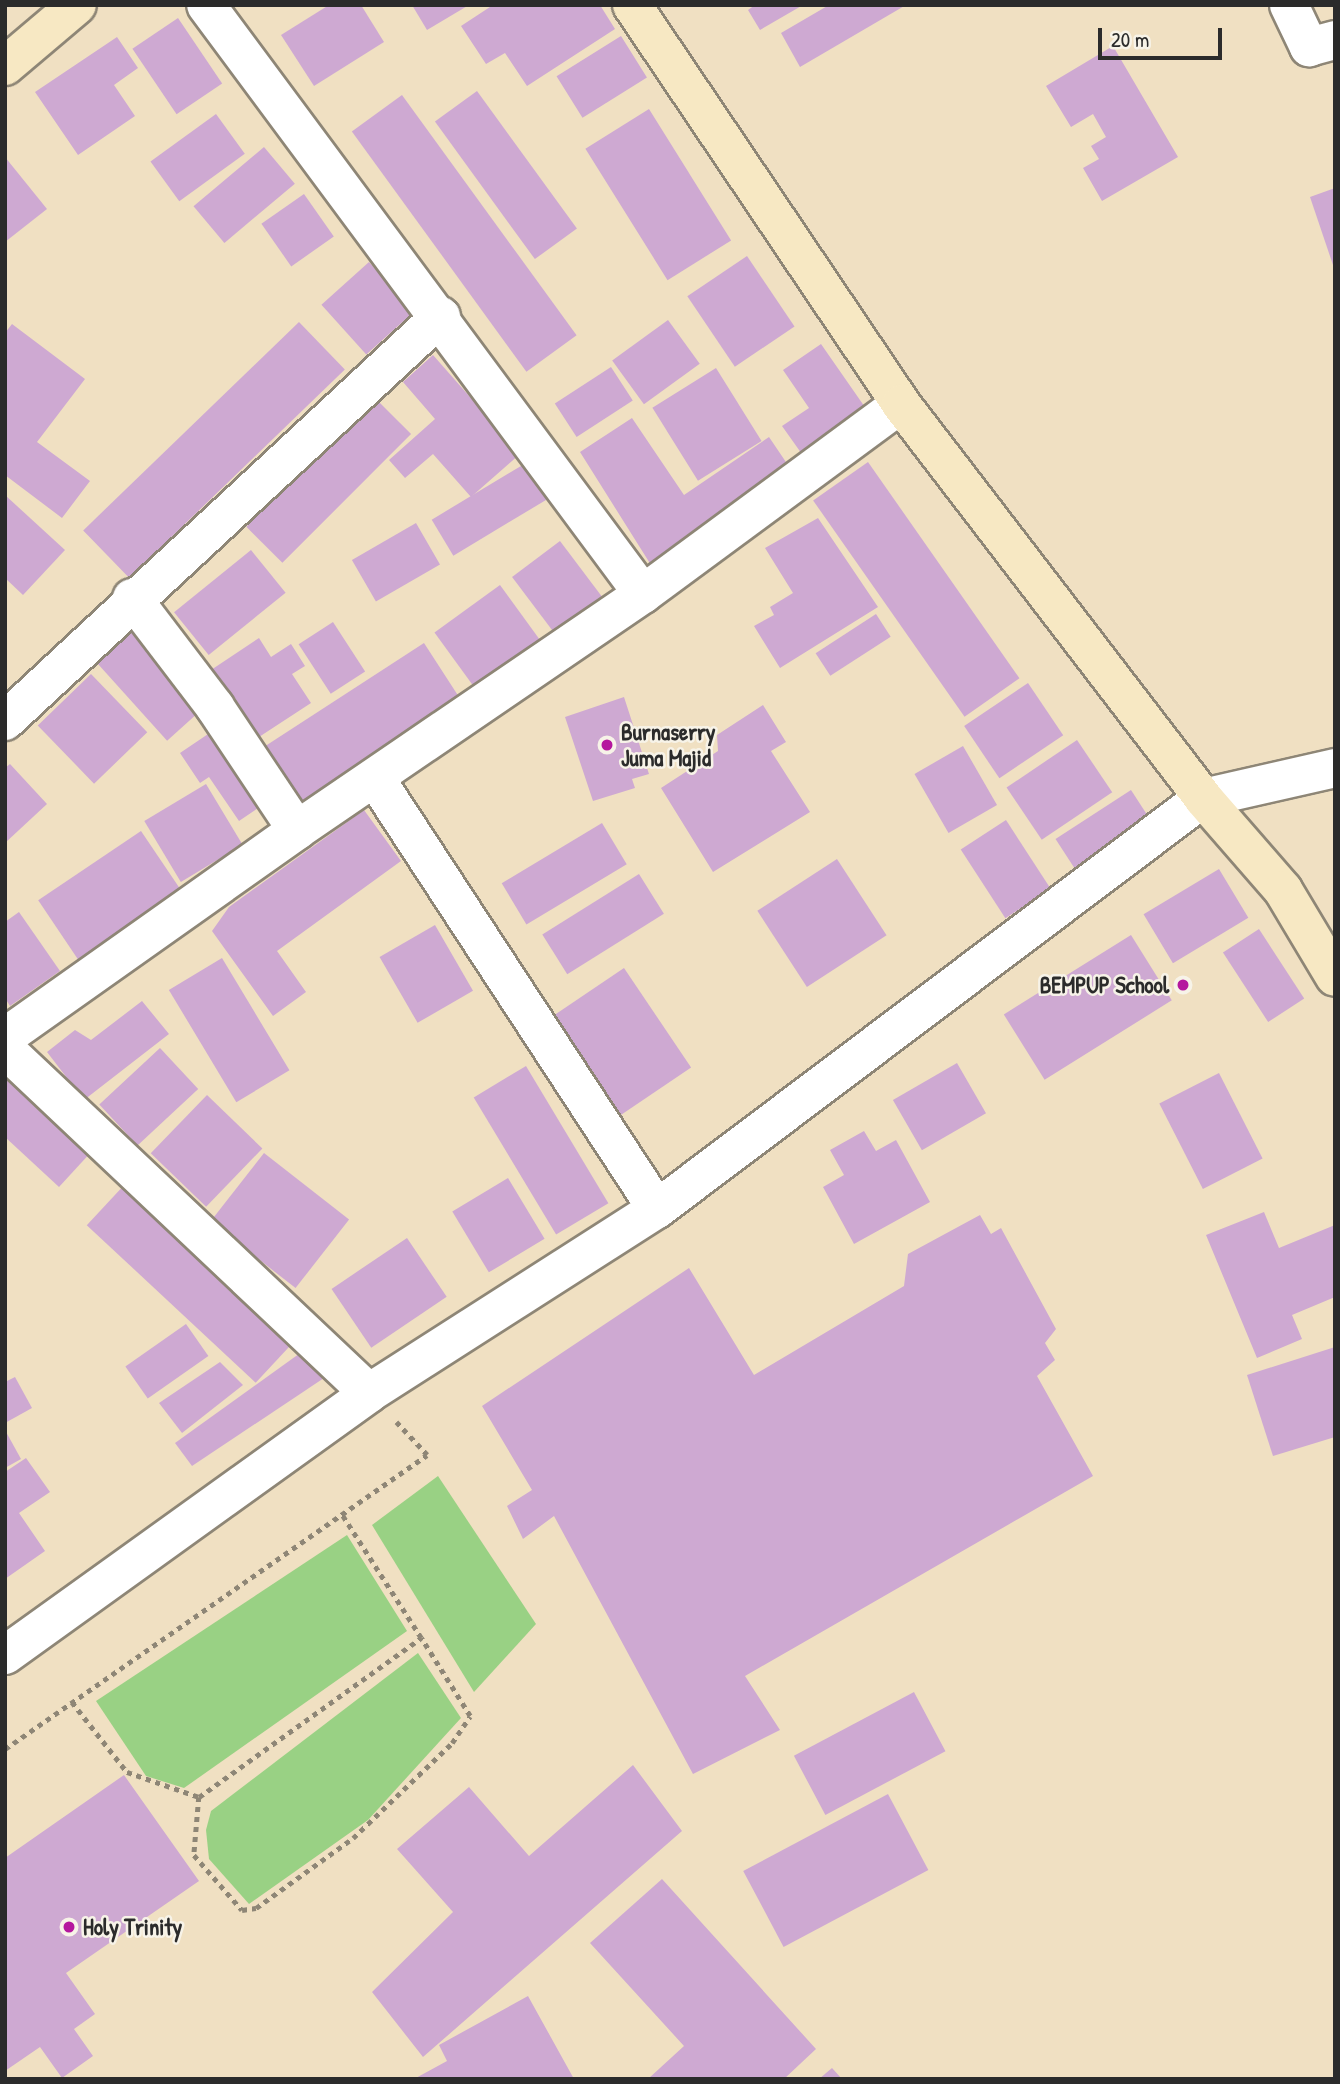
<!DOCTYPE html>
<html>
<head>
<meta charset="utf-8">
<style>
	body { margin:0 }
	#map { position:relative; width:1340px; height:2084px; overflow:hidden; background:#f0e0c2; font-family:"Patrick Hand",sans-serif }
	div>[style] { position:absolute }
	.green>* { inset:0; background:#99d184 }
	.building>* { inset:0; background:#cea9d2; transform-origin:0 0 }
	.path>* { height:4.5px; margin-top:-2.25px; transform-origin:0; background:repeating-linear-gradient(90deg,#8e8676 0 5px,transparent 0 10px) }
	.roads { filter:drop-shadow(2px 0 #8e8676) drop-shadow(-2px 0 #8e8676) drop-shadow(0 2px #8e8676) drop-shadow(0 -2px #8e8676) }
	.street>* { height:38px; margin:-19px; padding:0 19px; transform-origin:19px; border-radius:19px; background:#fff }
	.secondary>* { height:38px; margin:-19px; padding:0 19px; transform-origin:19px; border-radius:19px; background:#f7e8c3 }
	.dots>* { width:19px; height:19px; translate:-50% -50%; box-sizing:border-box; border:4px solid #f7f3e8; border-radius:50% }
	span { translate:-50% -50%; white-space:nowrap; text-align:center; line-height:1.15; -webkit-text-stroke:5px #f7f3e8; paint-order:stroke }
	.poi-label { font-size:23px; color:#2b2b2b; font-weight:700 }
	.left { translate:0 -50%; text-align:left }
	.right { translate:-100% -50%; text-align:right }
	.frame { position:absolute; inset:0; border:7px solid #2b2b2b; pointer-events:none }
	.scale { position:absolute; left:1098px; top:28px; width:124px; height:32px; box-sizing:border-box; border:4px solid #2b2b2b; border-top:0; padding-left:9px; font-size:21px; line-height:24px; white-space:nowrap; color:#2b2b2b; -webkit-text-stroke:5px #f7f3e8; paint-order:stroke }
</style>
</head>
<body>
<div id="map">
	<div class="green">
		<div style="clip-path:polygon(438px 1476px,536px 1624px,474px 1692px,372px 1525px)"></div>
		<div style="clip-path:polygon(347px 1535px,407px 1631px,184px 1788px,146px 1776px,96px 1701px)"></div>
		<div style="clip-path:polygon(418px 1653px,461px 1718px,368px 1820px,249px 1904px,209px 1859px,206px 1830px,211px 1811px)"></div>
	</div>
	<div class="building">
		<div style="clip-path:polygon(329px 5px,361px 5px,384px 42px,314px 86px,281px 35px)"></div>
		<div style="clip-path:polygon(412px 5px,469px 5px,427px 30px)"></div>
		<div style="clip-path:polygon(493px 5px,600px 5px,615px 29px,527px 86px,505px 53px,486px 64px,461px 26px)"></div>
		<div style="clip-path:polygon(755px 5px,803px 5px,760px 30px,748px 10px)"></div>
		<div style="clip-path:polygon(829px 5px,906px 5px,800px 67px,781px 33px)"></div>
		<div style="left:178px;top:18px;width:79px;height:55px;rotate:56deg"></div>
		<div style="left:621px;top:36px;width:49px;height:76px;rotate:58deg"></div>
		<div style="clip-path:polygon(117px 37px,138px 68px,114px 85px,135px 116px,78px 155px,35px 92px)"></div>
		<div style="clip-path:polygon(1113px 46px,1178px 157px,1102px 201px,1083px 168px,1099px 159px,1091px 146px,1106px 137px,1093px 114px,1071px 127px,1046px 86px)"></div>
		<div style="left:477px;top:91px;width:170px;height:52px;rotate:54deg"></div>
		<div style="left:402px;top:95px;width:297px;height:62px;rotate:54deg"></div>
		<div style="left:649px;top:109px;width:155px;height:75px;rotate:58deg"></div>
		<div style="left:216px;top:114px;width:49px;height:81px;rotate:54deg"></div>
		<div style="left:264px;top:147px;width:48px;height:92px;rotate:50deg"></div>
		<div style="clip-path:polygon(5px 157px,47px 209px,5px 242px)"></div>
		<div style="clip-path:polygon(1335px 188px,1335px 268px,1334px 268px,1310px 197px)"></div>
		<div style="left:304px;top:194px;width:52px;height:52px;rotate:55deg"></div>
		<div style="left:747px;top:256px;width:85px;height:72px;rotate:56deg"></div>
		<div style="left:369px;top:262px;width:67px;height:64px;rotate:48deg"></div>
		<div style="left:668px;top:320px;width:54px;height:69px;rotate:54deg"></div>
		<div style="left:299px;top:322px;width:66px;height:300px;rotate:46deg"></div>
		<div style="clip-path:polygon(12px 324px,85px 379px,37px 442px,90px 481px,62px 518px,5px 475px,5px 333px)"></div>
		<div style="clip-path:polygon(821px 344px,869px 413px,804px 457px,782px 426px,809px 408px,783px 370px)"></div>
		<div style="clip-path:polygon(433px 355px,520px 454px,471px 497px,433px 454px,405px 478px,389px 460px,435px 419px,403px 382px)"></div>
		<div style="left:611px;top:367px;width:40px;height:67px;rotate:57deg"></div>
		<div style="left:716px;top:368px;width:86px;height:75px;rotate:58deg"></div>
		<div style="left:375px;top:398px;width:51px;height:182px;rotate:45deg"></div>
		<div style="clip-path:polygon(632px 418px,684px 495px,769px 437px,790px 468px,651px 565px,580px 452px)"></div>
		<div style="left:868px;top:462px;width:264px;height:67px;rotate:55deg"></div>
		<div style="left:526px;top:463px;width:42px;height:110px;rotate:59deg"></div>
		<div style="clip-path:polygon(5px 495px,65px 550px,23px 595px,5px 578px)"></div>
		<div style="clip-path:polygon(818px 518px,878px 607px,780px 668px,754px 626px,774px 615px,770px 607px,793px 593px,765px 548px)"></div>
		<div style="left:416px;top:523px;width:48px;height:74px;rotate:60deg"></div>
		<div style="left:560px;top:541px;width:72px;height:60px;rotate:53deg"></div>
		<div style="left:251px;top:550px;width:55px;height:99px;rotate:51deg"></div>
		<div style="left:500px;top:585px;width:68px;height:81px;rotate:54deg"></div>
		<div style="left:876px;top:614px;width:27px;height:72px;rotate:57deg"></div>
		<div style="left:333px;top:622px;width:59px;height:41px;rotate:57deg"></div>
		<div style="left:132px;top:627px;width:108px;height:50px;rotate:48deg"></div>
		<div style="clip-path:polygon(259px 638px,271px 657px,291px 644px,305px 666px,292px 674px,311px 703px,253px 741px,208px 672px)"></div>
		<div style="left:424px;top:643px;width:72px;height:191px;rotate:57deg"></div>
		<div style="left:91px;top:674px;width:81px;height:74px;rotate:46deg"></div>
		<div style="left:1028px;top:683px;width:63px;height:77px;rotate:56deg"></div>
		<div style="clip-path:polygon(624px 697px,649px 774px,632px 779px,635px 788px,593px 801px,565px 717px)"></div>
		<div style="clip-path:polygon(763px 705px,786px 742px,771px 751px,810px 812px,713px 872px,661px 788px,718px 751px,717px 735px)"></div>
		<div style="clip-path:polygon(217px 728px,267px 802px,239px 821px,209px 777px,200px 783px,180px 753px)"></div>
		<div style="left:1077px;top:740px;width:63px;height:85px;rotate:56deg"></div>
		<div style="left:963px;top:746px;width:68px;height:56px;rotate:60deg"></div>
		<div style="clip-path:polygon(10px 764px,47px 804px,5px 843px,5px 768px)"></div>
		<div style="left:206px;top:784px;width:71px;height:72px;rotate:59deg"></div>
		<div style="left:1131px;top:790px;width:43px;height:90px;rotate:57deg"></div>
		<div style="clip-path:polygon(364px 810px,401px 861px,277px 951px,306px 992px,273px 1016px,212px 931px,229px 907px)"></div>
		<div style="left:1006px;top:820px;width:82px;height:54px;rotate:57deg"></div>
		<div style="left:602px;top:823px;width:48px;height:117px;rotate:59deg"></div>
		<div style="left:141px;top:831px;width:80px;height:124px;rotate:56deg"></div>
		<div style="left:837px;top:859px;width:91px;height:95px;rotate:57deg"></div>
		<div style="left:1219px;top:869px;width:57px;height:88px;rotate:59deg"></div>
		<div style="left:639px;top:874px;width:47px;height:114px;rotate:58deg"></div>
		<div style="clip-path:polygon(19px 912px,60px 971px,10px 1006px,5px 998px,5px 922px)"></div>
		<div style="left:435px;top:925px;width:76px;height:64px;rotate:60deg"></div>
		<div style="left:1259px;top:929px;width:83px;height:43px;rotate:57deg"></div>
		<div style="left:1131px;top:935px;width:77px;height:150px;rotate:58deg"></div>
		<div style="left:222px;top:958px;width:131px;height:62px;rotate:59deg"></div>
		<div style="left:624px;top:968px;width:120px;height:87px;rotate:56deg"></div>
		<div style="clip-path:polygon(142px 1001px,169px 1034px,84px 1100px,47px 1052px,75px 1030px,91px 1040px)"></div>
		<div style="left:160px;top:1048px;width:56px;height:83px;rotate:47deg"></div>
		<div style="left:957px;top:1063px;width:58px;height:74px;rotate:60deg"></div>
		<div style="left:526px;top:1066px;width:160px;height:61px;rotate:59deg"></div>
		<div style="clip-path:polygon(5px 1069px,93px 1150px,59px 1187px,5px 1137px)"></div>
		<div style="left:1219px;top:1073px;width:96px;height:67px;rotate:63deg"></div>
		<div style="left:207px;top:1095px;width:77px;height:81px;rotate:44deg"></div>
		<div style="clip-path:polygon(864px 1131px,876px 1151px,896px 1140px,930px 1202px,854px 1244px,823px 1187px,844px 1175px,830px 1150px)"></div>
		<div style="left:264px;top:1153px;width:108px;height:87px;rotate:38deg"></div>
		<div style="left:508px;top:1178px;width:71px;height:65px;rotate:59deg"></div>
		<div style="left:127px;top:1182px;width:231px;height:59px;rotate:43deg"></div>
		<div style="clip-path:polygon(1264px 1212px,1279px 1248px,1335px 1225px,1335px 1297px,1292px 1315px,1302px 1339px,1257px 1358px,1206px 1235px)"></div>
		<div style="clip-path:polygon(980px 1215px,991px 1234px,1001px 1228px,1056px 1329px,1045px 1343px,1055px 1360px,1037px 1376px,1093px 1476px,745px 1676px,780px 1730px,693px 1774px,554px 1516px,523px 1539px,507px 1506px,532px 1490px,482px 1406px,689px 1268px,754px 1375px,904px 1286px,908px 1254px)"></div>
		<div style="left:407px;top:1238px;width:71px;height:91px;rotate:56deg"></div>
		<div style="left:186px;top:1324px;width:39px;height:74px;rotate:55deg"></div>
		<div style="clip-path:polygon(1335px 1347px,1335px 1437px,1273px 1456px,1247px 1375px)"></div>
		<div style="clip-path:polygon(303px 1351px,324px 1378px,192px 1466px,175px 1443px)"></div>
		<div style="clip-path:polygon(220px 1362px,243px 1385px,182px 1433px,159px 1403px)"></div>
		<div style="clip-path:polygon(15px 1377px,32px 1408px,5px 1423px,5px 1382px)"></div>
		<div style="clip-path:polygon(5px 1430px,21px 1459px,5px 1468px)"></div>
		<div style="clip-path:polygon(26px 1458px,50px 1492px,19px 1513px,45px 1551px,5px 1579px,5px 1472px)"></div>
		<div style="left:914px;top:1692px;width:67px;height:136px;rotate:62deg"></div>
		<div style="clip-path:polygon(633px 1765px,682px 1831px,423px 2057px,372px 1992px,453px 1912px,397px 1849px,469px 1787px,529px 1856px)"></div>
		<div style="clip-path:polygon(124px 1775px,199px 1881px,66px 1973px,95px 2014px,74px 2029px,93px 2056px,62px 2078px,40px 2047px,5px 2071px,5px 1858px)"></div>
		<div style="left:888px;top:1794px;width:86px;height:164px;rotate:62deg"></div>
		<div style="clip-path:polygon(662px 1879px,816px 2049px,784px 2079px,648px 2079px,684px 2046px,590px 1943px)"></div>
		<div style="clip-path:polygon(528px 1996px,574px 2079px,414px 2079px,447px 2061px,439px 2045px)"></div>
		<div style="clip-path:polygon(832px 2068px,842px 2079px,819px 2079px)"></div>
	</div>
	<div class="path">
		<div style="left:72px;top:1702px;width:89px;rotate:51.8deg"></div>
		<div style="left:127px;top:1772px;width:76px;rotate:19.1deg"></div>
		<div style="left:199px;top:1797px;width:273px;rotate:-35.6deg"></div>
		<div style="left:421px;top:1638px;width:146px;rotate:-122.7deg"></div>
		<div style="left:5px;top:1749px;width:514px;rotate:-34.86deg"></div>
		<div style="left:427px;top:1455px;width:45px;rotate:-133.2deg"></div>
		<div style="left:199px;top:1797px;width:58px;rotate:94.9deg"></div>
		<div style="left:194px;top:1855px;width:73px;rotate:48.9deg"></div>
		<div style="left:242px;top:1910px;width:14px;rotate:-8deg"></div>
		<div style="left:256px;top:1908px;width:120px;rotate:-35.8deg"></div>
		<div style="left:353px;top:1838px;width:137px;rotate:-43.8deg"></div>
		<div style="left:452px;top:1743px;width:32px;rotate:-56deg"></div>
		<div style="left:470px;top:1716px;width:92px;rotate:-122.1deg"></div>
	</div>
	<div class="roads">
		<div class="street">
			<div style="left:1289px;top:5px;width:47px;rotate:64.5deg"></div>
			<div style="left:1309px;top:47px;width:27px;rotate:-15deg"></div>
			<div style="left:643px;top:594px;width:320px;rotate:-36.4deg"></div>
			<div style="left:132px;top:598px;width:137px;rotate:52.7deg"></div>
			<div style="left:215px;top:707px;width:148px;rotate:56.3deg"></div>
			<div style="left:5px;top:721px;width:595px;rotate:-42.89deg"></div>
			<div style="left:375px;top:778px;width:515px;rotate:56.8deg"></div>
			<div style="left:5px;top:1037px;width:358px;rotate:-35.3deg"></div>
			<div style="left:297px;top:830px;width:419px;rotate:-34.3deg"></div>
			<div style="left:643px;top:594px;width:733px;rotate:-126.57deg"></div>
			<div style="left:5px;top:1049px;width:501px;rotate:43.38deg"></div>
			<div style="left:5px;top:1655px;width:448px;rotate:-35.7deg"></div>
			<div style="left:369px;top:1393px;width:342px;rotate:-32.6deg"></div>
			<div style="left:657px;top:1209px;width:683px;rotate:-36.97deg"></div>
			<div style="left:1203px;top:798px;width:135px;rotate:-12.8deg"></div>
		</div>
		<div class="secondary">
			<div style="left:632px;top:5px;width:481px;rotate:56deg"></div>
			<div style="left:901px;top:404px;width:496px;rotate:52.5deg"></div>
			<div style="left:1203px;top:798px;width:122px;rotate:49deg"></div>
			<div style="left:1283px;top:890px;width:101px;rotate:59.1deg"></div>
			<div style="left:5px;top:66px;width:94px;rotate:-40.3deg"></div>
		</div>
	</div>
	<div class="dots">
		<div style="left:607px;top:745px;background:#b5179e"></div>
		<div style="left:1183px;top:985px;background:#b5179e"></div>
		<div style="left:69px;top:1927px;background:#b5179e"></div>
	</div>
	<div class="poi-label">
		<span class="left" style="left:621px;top:745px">Burnaserry<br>Juma Majid</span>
		<span class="right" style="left:1169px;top:985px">BEMPUP School</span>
		<span class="left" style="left:83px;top:1927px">Holy Trinity</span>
	</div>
	<div class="frame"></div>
	<div class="scale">20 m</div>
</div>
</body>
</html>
